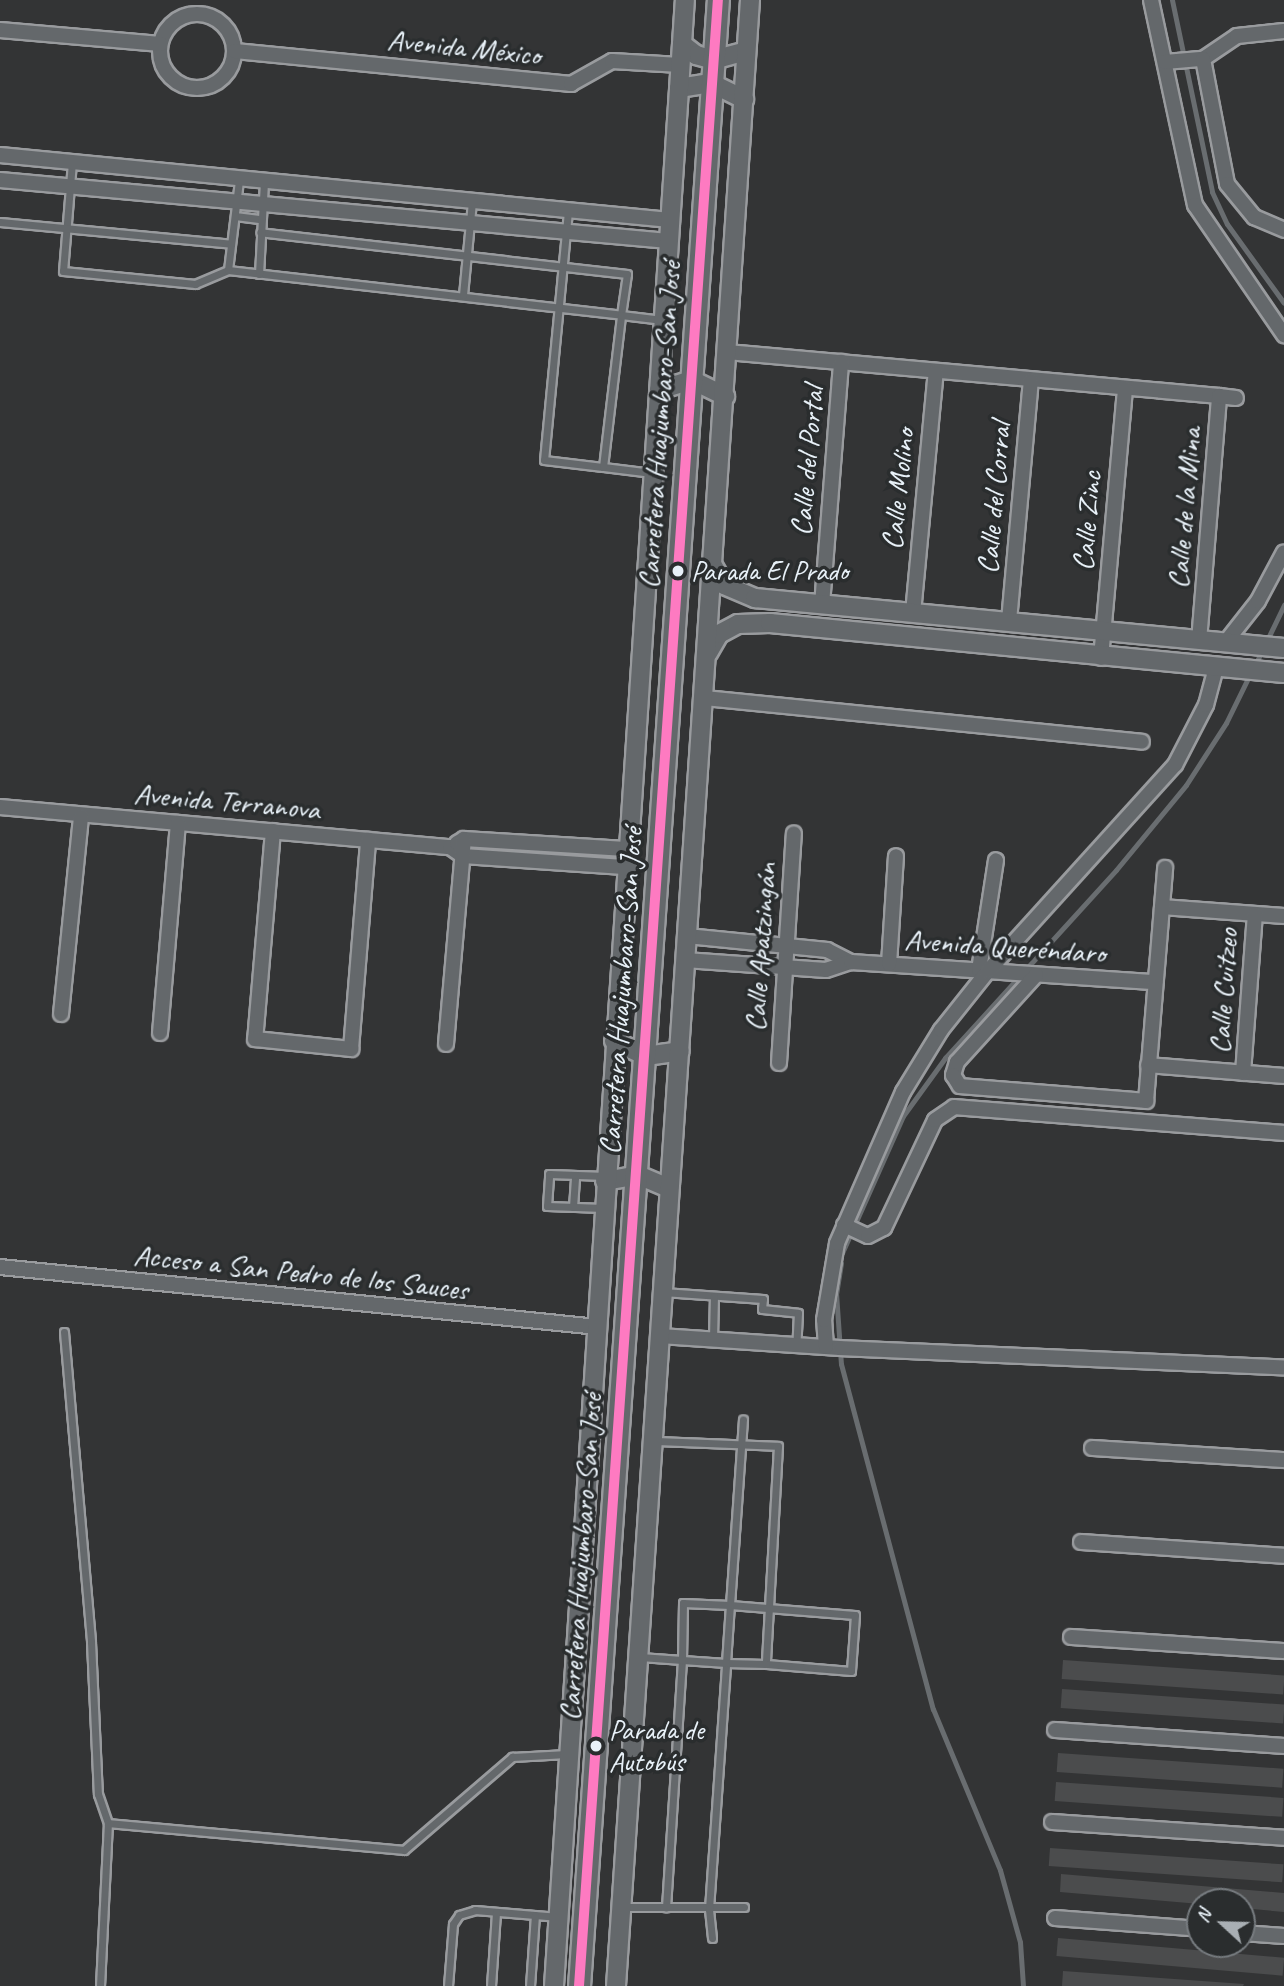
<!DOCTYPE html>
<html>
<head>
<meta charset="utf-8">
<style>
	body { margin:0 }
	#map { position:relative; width:1284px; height:1986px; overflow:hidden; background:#333435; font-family:Caveat,sans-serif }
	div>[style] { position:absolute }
	.stream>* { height:5px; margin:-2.5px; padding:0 2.5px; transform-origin:2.5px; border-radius:2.5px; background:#696d70 }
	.building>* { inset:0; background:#4b4c4d; transform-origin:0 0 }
	.roads { filter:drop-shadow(2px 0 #999b9e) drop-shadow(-2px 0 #999b9e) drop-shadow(0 2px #999b9e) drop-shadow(0 -2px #999b9e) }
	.service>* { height:7px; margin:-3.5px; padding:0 3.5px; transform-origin:3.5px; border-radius:3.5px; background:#64686b }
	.minor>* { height:14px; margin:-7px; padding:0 7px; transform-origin:7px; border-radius:7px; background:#64686b }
	.minor>.ring { margin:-7px; padding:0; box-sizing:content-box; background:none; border:14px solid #64686b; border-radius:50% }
	.tertiary>* { height:18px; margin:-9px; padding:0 9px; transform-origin:9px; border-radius:9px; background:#64686b }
	.primary>* { height:21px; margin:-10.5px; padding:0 10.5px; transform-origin:10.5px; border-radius:10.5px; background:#64686b }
	.bus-1>* { height:10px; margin:-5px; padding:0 5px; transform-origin:5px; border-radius:5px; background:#fe7ac1 }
	.dots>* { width:19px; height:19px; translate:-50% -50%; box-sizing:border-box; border:4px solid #2a2d2e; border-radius:50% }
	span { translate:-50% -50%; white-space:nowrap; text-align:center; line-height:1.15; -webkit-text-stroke:7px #2a2d2e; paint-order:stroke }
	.bus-label { font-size:28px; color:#e8f1f8 }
	.left { translate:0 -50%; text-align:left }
	.street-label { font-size:30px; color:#e8f1f8 }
	.north { position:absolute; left:1186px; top:1888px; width:70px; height:70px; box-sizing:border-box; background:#2a2d2e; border:2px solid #767b7f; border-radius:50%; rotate:292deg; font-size:19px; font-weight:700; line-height:28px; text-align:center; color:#e8f1f8 }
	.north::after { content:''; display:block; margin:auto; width:24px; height:32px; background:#a9afb4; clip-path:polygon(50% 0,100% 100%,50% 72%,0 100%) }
</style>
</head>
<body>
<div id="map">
	<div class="stream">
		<div style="left:1172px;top:0;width:196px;rotate:78.2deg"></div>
		<div style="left:1212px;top:192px;width:35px;rotate:65deg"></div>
		<div style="left:1227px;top:224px;width:97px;rotate:54.2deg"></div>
		<div style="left:1255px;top:665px;width:67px;rotate:-64.2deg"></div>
		<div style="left:842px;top:1253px;width:150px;rotate:-66deg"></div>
		<div style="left:903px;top:1116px;width:72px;rotate:-54.1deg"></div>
		<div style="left:945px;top:1058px;width:254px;rotate:-47.7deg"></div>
		<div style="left:1116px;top:870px;width:110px;rotate:-50.5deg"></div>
		<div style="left:1186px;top:785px;width:74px;rotate:-57.2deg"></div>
		<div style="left:1226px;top:723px;width:55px;rotate:-63.9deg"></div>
		<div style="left:841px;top:1263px;width:30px;rotate:99deg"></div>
		<div style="left:836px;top:1293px;width:71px;rotate:86deg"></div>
		<div style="left:841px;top:1364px;width:357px;rotate:75.1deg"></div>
		<div style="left:933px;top:1709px;width:174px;rotate:67.4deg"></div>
		<div style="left:1000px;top:1870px;width:75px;rotate:74.5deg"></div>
		<div style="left:1020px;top:1942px;width:44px;rotate:86.1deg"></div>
	</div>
	<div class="building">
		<div style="left:1063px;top:1660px;width:222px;height:19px;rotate:4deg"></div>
		<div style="left:1062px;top:1689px;width:223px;height:19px;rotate:4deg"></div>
		<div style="left:1058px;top:1753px;width:226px;height:19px;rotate:4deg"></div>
		<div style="left:1056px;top:1782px;width:228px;height:19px;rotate:4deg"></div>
		<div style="left:1050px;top:1848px;width:234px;height:18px;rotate:4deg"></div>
		<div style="clip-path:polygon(1061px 1874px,1284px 1893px,1284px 1912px,1242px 1908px,1242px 1902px,1200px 1904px,1060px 1892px)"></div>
		<div style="left:1058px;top:1938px;width:227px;height:18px;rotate:5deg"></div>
		<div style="clip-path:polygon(1063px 1971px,1244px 1984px,1243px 1986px,1062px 1986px)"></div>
	</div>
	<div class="roads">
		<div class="service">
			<div style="left:72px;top:162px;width:109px;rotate:94.7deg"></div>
			<div style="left:63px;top:271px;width:133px;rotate:5.6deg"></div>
			<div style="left:195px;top:284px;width:36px;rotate:-23deg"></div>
			<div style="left:228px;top:270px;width:396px;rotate:6.5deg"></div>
			<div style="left:621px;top:315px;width:41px;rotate:-81.7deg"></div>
			<div style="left:627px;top:274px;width:369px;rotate:-173.5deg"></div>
			<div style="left:568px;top:211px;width:250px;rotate:95.5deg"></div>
			<div style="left:544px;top:460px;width:59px;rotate:6.8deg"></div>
			<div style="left:235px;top:216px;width:26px;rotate:7deg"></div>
			<div style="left:0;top:222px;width:232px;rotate:5.4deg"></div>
			<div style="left:228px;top:270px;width:91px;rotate:-83deg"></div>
			<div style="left:259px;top:274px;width:92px;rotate:-86.9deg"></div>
			<div style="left:463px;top:295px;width:93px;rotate:-84.5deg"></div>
			<div style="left:652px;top:473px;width:49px;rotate:-173deg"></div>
			<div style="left:603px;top:467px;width:153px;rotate:-83.2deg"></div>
			<div style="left:621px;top:315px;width:42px;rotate:6.8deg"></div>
			<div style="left:573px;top:1207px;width:32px;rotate:-86deg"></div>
			<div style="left:603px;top:1208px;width:56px;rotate:-178deg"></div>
			<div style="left:547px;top:1206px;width:32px;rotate:-86deg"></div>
			<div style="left:549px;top:1174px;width:57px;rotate:2deg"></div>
			<div style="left:663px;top:1292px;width:100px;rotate:4deg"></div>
			<div style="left:763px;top:1299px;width:10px;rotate:96deg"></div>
			<div style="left:762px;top:1309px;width:36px;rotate:6deg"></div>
			<div style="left:798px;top:1313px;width:33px;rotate:93deg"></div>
			<div style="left:64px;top:1332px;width:311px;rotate:85deg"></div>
			<div style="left:91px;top:1642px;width:152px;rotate:87.4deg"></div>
			<div style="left:98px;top:1794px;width:31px;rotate:71deg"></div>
			<div style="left:108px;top:1823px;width:297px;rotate:5.2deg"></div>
			<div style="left:404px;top:1850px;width:143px;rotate:-40.7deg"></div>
			<div style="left:512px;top:1757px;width:55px;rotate:-3.1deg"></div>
			<div style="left:713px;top:1339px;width:43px;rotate:-88.7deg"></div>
			<div style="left:654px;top:1441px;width:124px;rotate:2.3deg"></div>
			<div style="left:778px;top:1446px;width:218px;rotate:93.2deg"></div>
			<div style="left:640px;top:1657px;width:42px;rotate:4.1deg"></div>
			<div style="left:682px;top:1660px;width:248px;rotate:93.7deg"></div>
			<div style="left:622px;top:1907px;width:122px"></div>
			<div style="left:712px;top:1938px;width:29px;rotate:-96deg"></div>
			<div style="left:709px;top:1909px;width:247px;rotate:-86deg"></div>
			<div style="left:726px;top:1663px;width:58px;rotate:-86.1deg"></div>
			<div style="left:730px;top:1605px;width:125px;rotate:4.6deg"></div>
			<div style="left:855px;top:1615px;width:56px;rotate:94.1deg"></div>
			<div style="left:851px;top:1671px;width:85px;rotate:-175.3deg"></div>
			<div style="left:766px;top:1664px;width:40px;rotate:-178.6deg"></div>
			<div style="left:726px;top:1663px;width:44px;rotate:-176.1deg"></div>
			<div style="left:682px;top:1660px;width:57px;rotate:-89deg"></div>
			<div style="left:683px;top:1603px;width:47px;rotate:2.4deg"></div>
			<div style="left:730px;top:1605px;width:186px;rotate:-86deg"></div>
			<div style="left:100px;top:1986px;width:163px;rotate:-87.2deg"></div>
			<div style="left:448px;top:1986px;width:62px;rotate:-85.4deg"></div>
			<div style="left:453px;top:1924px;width:11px;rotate:-56deg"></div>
			<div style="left:459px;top:1915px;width:17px;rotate:-17deg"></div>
			<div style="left:475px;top:1910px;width:84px;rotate:4.8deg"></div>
			<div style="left:491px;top:1986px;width:74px;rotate:-86.1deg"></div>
			<div style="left:530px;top:1986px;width:71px;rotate:-86deg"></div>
		</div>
		<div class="minor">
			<div style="left:1151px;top:0;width:210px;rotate:77.9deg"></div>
			<div style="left:1195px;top:205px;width:158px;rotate:55.6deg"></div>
			<div class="ring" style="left:160px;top:14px;width:60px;height:60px"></div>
			<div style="left:0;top:30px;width:161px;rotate:5deg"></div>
			<div style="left:235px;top:51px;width:338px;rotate:5.6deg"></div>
			<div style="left:571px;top:84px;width:47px;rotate:-29.3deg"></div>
			<div style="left:612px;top:61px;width:68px;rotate:3.4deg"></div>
			<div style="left:1203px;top:59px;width:41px;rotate:-34.1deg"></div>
			<div style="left:1237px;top:36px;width:47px;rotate:-6.1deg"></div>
			<div style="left:1165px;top:62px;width:38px;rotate:-5deg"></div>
			<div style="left:1203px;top:59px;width:127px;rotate:79.1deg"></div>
			<div style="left:1227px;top:184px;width:43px;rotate:50.7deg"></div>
			<div style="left:1254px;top:217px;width:33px;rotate:23deg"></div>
			<div style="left:0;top:155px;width:673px;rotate:5.54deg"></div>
			<div style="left:0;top:180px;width:671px;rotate:5.22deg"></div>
			<div style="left:727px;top:352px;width:494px;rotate:5.1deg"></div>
			<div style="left:822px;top:605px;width:244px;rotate:-85.5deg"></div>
			<div style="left:913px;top:613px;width:243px;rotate:-84.6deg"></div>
			<div style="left:1009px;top:621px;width:242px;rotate:-84.8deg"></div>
			<div style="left:1199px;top:641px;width:246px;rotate:-85.3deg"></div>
			<div style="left:1219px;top:396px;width:17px;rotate:7deg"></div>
			<div style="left:1225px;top:643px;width:53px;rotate:-51.8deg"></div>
			<div style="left:1258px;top:601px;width:55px;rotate:-62deg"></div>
			<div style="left:1101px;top:658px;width:271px;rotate:-84.9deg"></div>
			<div style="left:704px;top:698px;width:440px;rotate:5.7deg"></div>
			<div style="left:0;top:807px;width:452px;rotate:5.1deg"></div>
			<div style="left:450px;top:847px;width:16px;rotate:35deg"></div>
			<div style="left:463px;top:856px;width:161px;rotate:3.9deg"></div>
			<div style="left:273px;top:831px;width:209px;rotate:94.9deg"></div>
			<div style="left:255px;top:1039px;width:97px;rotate:5.9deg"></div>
			<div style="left:351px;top:1049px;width:210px;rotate:-85.3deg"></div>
			<div style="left:457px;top:843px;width:8px;rotate:-30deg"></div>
			<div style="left:464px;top:839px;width:162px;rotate:3.5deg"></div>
			<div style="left:1162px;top:907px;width:122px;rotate:4.2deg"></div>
			<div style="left:687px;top:936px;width:141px;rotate:5.7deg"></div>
			<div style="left:827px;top:950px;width:27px;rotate:27deg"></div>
			<div style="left:685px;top:960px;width:141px;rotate:4.1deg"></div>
			<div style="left:826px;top:970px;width:26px;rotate:-18deg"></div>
			<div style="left:851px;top:962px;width:305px;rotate:3.8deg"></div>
			<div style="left:889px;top:964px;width:108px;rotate:-86.3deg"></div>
			<div style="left:979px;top:970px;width:111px;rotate:-81.2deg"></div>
			<div style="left:1036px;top:975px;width:118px;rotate:132.2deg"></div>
			<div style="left:957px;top:1062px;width:14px;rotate:107deg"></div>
			<div style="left:953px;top:1075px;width:13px;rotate:58deg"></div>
			<div style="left:960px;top:1086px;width:187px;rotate:4.6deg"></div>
			<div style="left:1146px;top:1101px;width:234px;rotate:-85.3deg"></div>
			<div style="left:61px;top:1014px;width:199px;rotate:-84.2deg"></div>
			<div style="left:160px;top:1033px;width:211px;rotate:-85.1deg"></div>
			<div style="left:446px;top:1044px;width:206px;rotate:-85deg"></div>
			<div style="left:779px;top:1063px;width:230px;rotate:-86.3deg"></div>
			<div style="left:1148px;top:1065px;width:136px;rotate:4.6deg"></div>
			<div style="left:1243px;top:1073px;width:159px;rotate:-85.7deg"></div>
			<div style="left:844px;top:1225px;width:26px;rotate:25deg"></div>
			<div style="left:868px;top:1236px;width:18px;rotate:-27deg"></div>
			<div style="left:884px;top:1228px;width:119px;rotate:-64.7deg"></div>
			<div style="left:935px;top:1120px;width:23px;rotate:-34deg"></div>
			<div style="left:954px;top:1107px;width:331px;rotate:4.5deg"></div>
			<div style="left:0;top:1267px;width:601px;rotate:5.73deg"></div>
			<div style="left:660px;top:1336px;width:180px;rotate:3.8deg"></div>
			<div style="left:840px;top:1348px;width:444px;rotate:2.5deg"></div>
			<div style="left:826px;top:1347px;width:27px;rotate:-94deg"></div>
			<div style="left:824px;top:1320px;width:78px;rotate:-80.4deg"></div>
			<div style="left:837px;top:1243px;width:165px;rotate:-66.4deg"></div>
			<div style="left:903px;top:1092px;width:73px;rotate:-58.5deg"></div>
			<div style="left:941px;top:1030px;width:75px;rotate:-51.5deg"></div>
			<div style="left:988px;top:971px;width:278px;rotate:-47.8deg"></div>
			<div style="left:1175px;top:765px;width:68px;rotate:-62.7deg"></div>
			<div style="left:1206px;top:705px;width:38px;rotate:-75deg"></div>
			<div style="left:1092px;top:1448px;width:192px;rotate:3.6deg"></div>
			<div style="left:1081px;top:1542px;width:203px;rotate:3.9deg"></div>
			<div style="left:1071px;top:1637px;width:213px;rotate:3.8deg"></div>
			<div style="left:1055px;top:1730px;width:230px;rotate:4deg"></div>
			<div style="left:1052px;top:1822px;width:233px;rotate:3.9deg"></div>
			<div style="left:1055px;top:1918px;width:145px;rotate:4.3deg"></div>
			<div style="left:1242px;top:1933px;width:42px;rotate:4.1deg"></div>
		</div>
		<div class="tertiary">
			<div style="left:682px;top:44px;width:18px;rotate:38deg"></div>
			<div style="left:696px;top:55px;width:18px;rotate:16deg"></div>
			<div style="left:713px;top:60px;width:34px;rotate:-15deg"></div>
			<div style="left:679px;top:88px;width:32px;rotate:-9deg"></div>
			<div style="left:711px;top:83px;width:37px;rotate:26deg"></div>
			<div style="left:659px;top:390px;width:34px;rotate:-17deg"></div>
			<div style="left:692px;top:380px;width:37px;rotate:26deg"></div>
			<div style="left:712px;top:564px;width:24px;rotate:60deg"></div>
			<div style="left:724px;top:585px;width:34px;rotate:23deg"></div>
			<div style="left:755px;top:598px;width:531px;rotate:5.4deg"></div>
			<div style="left:708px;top:653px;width:22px;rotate:-60deg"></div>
			<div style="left:719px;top:634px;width:21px;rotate:-28deg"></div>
			<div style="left:738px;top:624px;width:32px;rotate:-2deg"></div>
			<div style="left:770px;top:623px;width:516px;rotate:5.56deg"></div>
			<div style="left:614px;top:1041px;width:35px;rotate:25deg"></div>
			<div style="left:646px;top:1056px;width:34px;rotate:-8deg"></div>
			<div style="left:605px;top:1181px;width:34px;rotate:-10deg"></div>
			<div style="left:638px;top:1175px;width:34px;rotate:23deg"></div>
			<div style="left:554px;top:1986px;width:1990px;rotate:-86.23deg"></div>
			<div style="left:616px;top:1986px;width:1991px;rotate:-86.14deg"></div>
		</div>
		<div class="primary">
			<div style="left:579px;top:1986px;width:1991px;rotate:-86deg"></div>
		</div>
	</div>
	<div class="bus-1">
		<div style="left:579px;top:1986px;width:1991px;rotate:-86deg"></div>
	</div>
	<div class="dots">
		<div style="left:678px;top:571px;background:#e8f1f8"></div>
		<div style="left:596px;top:1746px;background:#e8f1f8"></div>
	</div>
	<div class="bus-label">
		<span class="left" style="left:691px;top:571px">Parada El Prado</span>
		<span class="left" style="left:609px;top:1746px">Parada de<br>Autobús</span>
	</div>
	<div class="street-label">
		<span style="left:464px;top:47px;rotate:6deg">Avenida México</span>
		<span style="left:659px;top:425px;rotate:-86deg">Carretera Huajumbaro-San José</span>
		<span style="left:807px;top:461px;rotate:-85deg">Calle del Portal</span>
		<span style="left:898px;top:489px;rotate:-84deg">Calle Molino</span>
		<span style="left:994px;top:498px;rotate:-85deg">Calle del Corral</span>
		<span style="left:1184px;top:508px;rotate:-85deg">Calle de la Mina</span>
		<span style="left:1087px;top:521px;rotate:-85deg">Calle Zinc</span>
		<span style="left:227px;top:801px;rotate:5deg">Avenida Terranova</span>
		<span style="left:1005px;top:946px;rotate:4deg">Avenida Queréndaro</span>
		<span style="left:760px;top:947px;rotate:-86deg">Calle Apatzingán</span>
		<span style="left:621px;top:991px;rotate:-86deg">Carretera Huajumbaro-San José</span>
		<span style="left:1223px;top:991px;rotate:-86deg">Calle Cuitzeo</span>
		<span style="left:301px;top:1272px;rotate:6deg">Acceso a San Pedro de los Sauces</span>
		<span style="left:580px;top:1557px;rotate:-86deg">Carretera Huajumbaro-San José</span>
	</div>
	<div class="north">N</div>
</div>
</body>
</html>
